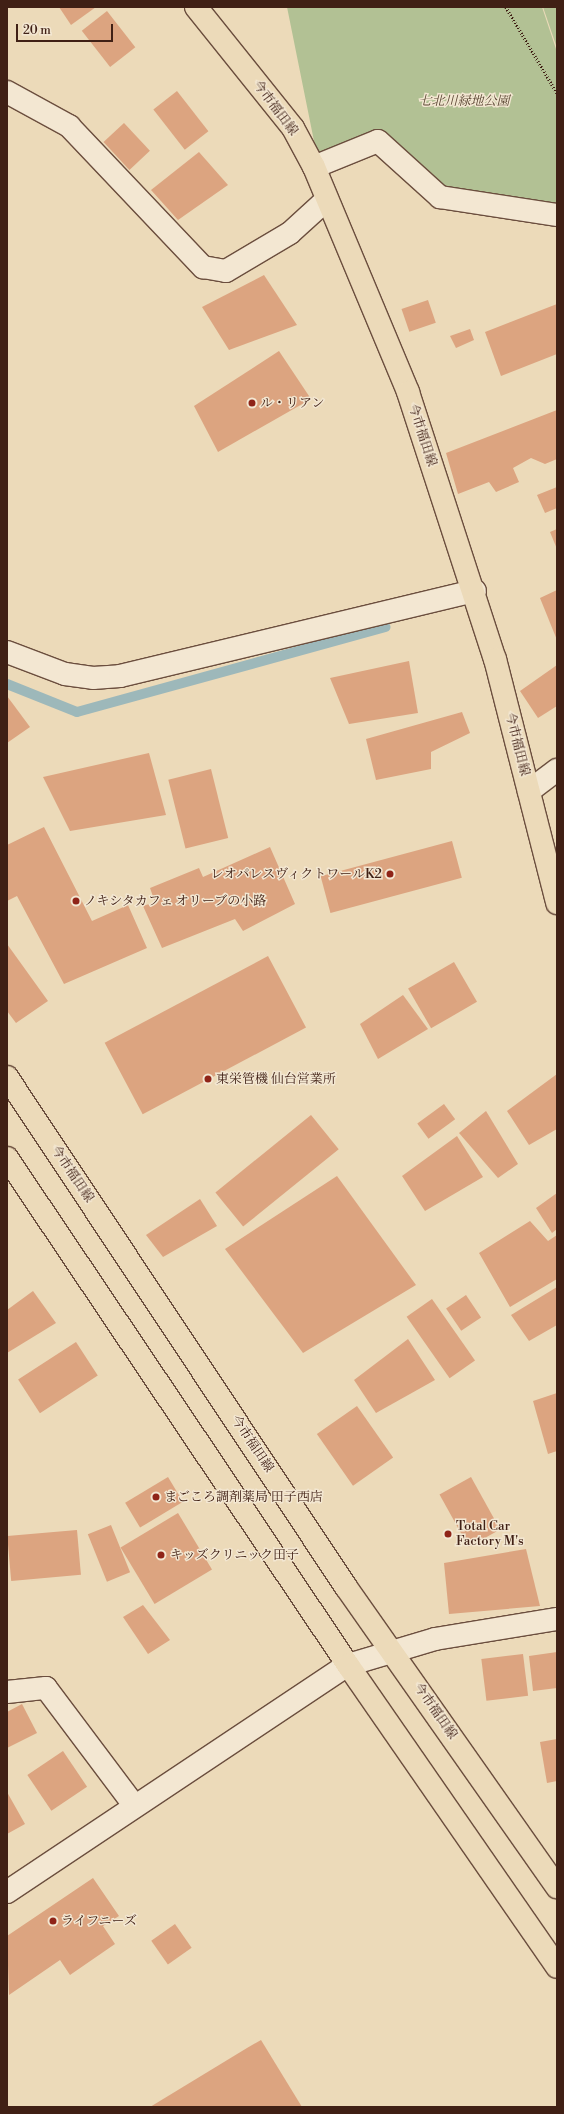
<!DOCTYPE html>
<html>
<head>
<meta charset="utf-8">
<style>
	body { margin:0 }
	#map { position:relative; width:564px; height:2114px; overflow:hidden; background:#ecdab9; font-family:"Libre Bodoni","Noto Serif JP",serif }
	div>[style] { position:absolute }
	.green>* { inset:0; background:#b2c194 }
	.stream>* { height:10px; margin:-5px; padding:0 5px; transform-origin:5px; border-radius:5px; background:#9db8ba }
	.building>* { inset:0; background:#dca480; transform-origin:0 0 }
	.path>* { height:2.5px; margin-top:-1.25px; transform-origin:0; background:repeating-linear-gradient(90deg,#402015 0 1px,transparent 0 3px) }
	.roads { filter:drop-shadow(1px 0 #6b4e3e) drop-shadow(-1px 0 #6b4e3e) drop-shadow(0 1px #6b4e3e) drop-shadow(0 -1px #6b4e3e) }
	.minor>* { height:22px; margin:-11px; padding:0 11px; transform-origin:11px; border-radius:11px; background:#f3e7d2 }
	.major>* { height:22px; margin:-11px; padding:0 11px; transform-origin:11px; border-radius:11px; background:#ecdab9 }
	.dots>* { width:11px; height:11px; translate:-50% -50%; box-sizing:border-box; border:2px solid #f3e7d2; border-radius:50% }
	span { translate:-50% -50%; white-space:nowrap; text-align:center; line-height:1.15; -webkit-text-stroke:3px #f3e7d2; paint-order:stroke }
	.park-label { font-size:13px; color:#5c4835; font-style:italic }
	.street-label { font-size:13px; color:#402015 }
	.poi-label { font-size:13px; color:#402015 }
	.left { translate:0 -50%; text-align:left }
	.right { translate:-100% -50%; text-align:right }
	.frame { position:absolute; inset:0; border:8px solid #402015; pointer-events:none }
	.scale { position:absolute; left:16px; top:24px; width:97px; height:18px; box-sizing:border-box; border:2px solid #402015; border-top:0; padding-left:5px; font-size:12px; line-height:14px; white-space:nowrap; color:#402015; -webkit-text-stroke:3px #f3e7d2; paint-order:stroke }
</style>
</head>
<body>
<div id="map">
	<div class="green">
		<div style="clip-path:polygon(287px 7px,542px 7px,557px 52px,557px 218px,440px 197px,364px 144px,318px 161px)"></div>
		<div style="clip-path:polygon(543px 7px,557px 7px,557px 48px)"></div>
	</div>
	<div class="stream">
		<div style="left:7px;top:684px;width:75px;rotate:21.8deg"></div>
		<div style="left:77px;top:712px;width:320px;rotate:-15.4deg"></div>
	</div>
	<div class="building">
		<div style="clip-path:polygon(59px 7px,96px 7px,71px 25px)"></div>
		<div style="left:107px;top:11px;width:46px;height:32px;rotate:52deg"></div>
		<div style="left:177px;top:91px;width:51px;height:30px;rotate:52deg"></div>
		<div style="left:124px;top:123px;width:38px;height:28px;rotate:47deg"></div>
		<div style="clip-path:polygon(199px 152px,228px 185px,178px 220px,151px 190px)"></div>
		<div style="clip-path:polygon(264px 275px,297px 325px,229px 350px,202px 307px)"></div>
		<div style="left:428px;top:300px;width:24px;height:28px;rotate:71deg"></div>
		<div style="clip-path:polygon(557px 304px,557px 354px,501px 376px,485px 332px)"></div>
		<div style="clip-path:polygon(470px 329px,474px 340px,456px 348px,450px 336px)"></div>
		<div style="clip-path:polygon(279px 351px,311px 399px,218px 452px,194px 406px)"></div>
		<div style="clip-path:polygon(557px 410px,557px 459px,545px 464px,531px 458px,513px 468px,519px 482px,496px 492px,489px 482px,458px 494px,446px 453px)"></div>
		<div style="clip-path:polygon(557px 487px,557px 508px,545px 513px,537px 495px)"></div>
		<div style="clip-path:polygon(557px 529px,557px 549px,550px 532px)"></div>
		<div style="clip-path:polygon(557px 590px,557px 640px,540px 598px)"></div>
		<div style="clip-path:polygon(409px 661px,418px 713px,349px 724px,330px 678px)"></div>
		<div style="clip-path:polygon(557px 665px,557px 706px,538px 718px,520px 691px)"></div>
		<div style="clip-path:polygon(7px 696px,30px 727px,7px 743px)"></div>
		<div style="clip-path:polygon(462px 712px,470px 733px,431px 752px,431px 769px,376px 780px,366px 739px)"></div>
		<div style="clip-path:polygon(149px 753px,166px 815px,70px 831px,43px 777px)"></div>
		<div style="left:211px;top:769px;width:71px;height:44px;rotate:76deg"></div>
		<div style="clip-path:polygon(44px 827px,92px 921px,128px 905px,147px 948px,64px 984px,17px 896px,7px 901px,7px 845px)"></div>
		<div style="left:452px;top:841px;width:38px;height:136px;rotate:75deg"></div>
		<div style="clip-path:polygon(270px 847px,295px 904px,243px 931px,235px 919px,162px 948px,143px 906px,155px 902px,150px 888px,199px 868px,203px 877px)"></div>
		<div style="clip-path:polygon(7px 944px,48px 1001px,16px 1023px,7px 1011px)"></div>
		<div style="left:268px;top:956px;width:81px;height:185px;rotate:62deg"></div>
		<div style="left:454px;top:962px;width:46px;height:53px;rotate:60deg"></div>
		<div style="clip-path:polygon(403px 995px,428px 1029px,378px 1059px,360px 1024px)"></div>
		<div style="clip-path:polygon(557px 1074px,557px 1129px,529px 1145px,507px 1111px)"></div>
		<div style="left:444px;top:1104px;width:19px;height:33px;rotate:54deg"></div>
		<div style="clip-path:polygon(486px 1111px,518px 1164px,498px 1178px,459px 1133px)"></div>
		<div style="left:311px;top:1115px;width:44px;height:123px;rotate:51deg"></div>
		<div style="clip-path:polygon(457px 1136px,483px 1177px,425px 1211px,402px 1176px)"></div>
		<div style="clip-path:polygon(337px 1176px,416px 1285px,303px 1353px,225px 1249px)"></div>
		<div style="clip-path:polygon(557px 1193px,557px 1229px,552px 1233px,536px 1208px)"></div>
		<div style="clip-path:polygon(200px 1199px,217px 1226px,163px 1257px,146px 1235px)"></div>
		<div style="clip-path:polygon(530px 1221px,548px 1241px,557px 1235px,557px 1279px,510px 1307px,479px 1253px)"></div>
		<div style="clip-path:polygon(557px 1287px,557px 1325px,529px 1341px,511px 1315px)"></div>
		<div style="clip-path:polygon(33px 1291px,56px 1323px,7px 1353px,7px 1310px)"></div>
		<div style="left:466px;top:1295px;width:27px;height:24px;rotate:56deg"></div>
		<div style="left:432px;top:1299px;width:75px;height:31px;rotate:55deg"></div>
		<div style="clip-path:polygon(408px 1339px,435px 1380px,376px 1413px,354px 1380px)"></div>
		<div style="left:76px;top:1342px;width:40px;height:69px;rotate:57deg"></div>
		<div style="clip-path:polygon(557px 1393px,557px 1451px,548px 1454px,533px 1401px)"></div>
		<div style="left:357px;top:1406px;width:63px;height:49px;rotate:55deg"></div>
		<div style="left:168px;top:1477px;width:29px;height:50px;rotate:59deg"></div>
		<div style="left:471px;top:1477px;width:60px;height:36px;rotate:61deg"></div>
		<div style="left:178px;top:1513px;width:66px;height:67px;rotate:59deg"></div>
		<div style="left:111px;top:1525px;width:51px;height:25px;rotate:68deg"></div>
		<div style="left:77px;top:1530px;width:45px;height:70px;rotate:85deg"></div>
		<div style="clip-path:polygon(526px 1549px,540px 1606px,449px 1614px,444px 1563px)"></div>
		<div style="clip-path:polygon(143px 1605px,170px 1640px,148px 1654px,123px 1617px)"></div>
		<div style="clip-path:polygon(557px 1652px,557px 1688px,533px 1691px,529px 1656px)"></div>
		<div style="left:523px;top:1654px;width:42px;height:42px;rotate:83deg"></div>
		<div style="clip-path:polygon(22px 1704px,37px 1733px,7px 1748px,7px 1712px)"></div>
		<div style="clip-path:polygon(557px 1739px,557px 1781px,547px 1783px,540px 1742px)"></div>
		<div style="left:63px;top:1751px;width:43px;height:43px;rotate:56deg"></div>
		<div style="clip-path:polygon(7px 1792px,25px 1824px,7px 1834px)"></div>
		<div style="clip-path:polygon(93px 1878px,119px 1916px,103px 1926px,115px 1944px,70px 1975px,60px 1960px,9px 1995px,7px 1936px)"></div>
		<div style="left:175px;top:1924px;width:29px;height:29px;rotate:55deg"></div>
		<div style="clip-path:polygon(261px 2040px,302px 2107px,150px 2107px,247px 2048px)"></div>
	</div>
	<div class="path">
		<div style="left:506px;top:7px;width:100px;rotate:59.3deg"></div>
	</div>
	<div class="roads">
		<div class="minor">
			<div style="left:7px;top:92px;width:71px;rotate:28.7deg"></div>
			<div style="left:69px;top:126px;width:195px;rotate:46.5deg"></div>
			<div style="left:203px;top:267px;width:23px;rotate:10deg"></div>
			<div style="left:226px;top:271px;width:74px;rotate:-30.7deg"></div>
			<div style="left:290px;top:233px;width:47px;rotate:-42.4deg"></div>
			<div style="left:314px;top:167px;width:69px;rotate:-22.1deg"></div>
			<div style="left:378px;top:141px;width:84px;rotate:42.1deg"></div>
			<div style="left:440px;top:197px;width:118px;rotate:8.7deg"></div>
			<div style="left:7px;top:652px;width:62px;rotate:20.8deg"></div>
			<div style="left:65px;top:674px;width:28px;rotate:8deg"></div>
			<div style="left:93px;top:678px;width:27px;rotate:-4deg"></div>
			<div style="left:120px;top:676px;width:365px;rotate:-13.5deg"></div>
			<div style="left:529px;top:791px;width:35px;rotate:-37deg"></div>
			<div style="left:7px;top:1692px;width:39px;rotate:-6deg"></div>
			<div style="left:46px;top:1688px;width:146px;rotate:53.1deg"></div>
			<div style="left:7px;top:1892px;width:410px;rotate:-33.7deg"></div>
			<div style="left:348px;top:1665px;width:91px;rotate:-16.6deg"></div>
			<div style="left:435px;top:1639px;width:124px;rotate:-9.3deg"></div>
		</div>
		<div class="major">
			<div style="left:196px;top:7px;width:155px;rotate:51.3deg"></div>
			<div style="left:293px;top:128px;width:44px;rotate:61.7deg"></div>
			<div style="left:314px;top:167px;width:244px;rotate:67.3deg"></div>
			<div style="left:408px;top:392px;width:281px;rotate:72deg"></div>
			<div style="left:495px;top:659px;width:252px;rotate:75.7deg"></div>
			<div style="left:7px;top:1077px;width:612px;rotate:56.39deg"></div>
			<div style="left:346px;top:1587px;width:367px;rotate:54.9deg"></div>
			<div style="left:7px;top:1158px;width:611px;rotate:56.08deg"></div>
			<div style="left:348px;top:1665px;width:367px;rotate:55.3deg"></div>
		</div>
	</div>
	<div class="dots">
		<div style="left:252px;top:403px;background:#8f2418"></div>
		<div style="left:390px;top:874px;background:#8f2418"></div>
		<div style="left:76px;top:901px;background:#8f2418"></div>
		<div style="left:208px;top:1079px;background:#8f2418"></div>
		<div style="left:156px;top:1497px;background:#8f2418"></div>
		<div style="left:448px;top:1534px;background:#8f2418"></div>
		<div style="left:161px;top:1555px;background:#8f2418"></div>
		<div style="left:53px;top:1921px;background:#8f2418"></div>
	</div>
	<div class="park-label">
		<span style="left:464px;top:101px">七北川緑地公園</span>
	</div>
	<div class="street-label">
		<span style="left:275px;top:108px;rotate:53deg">今市福田線</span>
		<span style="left:422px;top:435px;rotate:72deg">今市福田線</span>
		<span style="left:517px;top:744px;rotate:76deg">今市福田線</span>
		<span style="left:72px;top:1174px;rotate:56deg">今市福田線</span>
		<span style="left:252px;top:1444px;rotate:56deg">今市福田線</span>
		<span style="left:435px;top:1711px;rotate:55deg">今市福田線</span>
	</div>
	<div class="poi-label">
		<span class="left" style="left:260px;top:403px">ル・リアン</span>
		<span class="right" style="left:382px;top:874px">レオパレスヴィクトワールK2</span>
		<span class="left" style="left:84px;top:901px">ノキシタカフェ オリーブの小路</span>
		<span class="left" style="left:216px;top:1079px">東栄管機 仙台営業所</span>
		<span class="left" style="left:164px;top:1497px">まごころ調剤薬局 田子西店</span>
		<span class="left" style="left:456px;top:1534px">Total Car<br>Factory M's</span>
		<span class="left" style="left:170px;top:1555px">キッズクリニック田子</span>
		<span class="left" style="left:61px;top:1921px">ライフニーズ</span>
	</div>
	<div class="frame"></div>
	<div class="scale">20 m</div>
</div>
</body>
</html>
